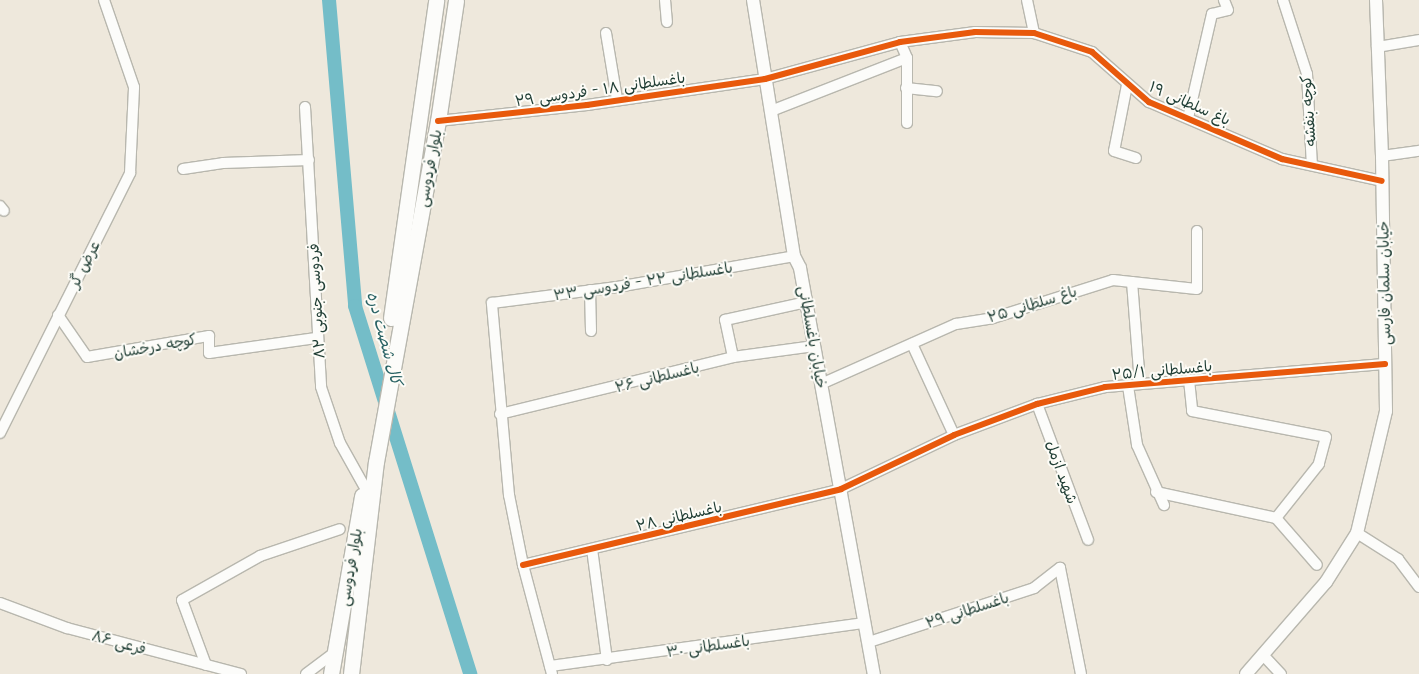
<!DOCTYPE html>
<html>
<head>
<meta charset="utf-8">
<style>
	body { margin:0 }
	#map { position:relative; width:1419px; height:674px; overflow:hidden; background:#eee8dc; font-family:Mali,"Playpen Sans Arabic",sans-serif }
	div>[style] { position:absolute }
	.canal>* { height:14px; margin:-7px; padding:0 7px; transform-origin:7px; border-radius:7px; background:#74bdc8 }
	.roads { filter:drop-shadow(1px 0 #b8b7ae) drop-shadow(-1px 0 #b8b7ae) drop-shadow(0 1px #b8b7ae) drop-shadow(0 -1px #b8b7ae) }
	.minor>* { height:10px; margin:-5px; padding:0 5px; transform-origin:5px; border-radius:5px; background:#fcfcfa }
	.tertiary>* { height:12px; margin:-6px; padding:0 6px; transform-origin:6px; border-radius:6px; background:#fcfcfa }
	.secondary>* { height:15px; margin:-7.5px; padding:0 7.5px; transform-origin:7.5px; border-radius:7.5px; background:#fcfcfa }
	.cycleway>* { height:6px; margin:-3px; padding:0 3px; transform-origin:3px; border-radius:3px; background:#e8590c }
	span { translate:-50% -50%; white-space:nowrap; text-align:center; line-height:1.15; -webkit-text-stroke:4px #fdfcf7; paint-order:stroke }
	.street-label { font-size:15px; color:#1f3d34 }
	.water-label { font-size:16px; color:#2a6365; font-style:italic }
</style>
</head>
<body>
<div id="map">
	<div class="canal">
		<div style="left:329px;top:0;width:307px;rotate:85.1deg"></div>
		<div style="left:355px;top:306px;width:386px;rotate:72.6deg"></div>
	</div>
	<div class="roads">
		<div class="minor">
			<div style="left:665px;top:0;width:22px;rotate:85deg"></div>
			<div style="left:1027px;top:0;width:34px;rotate:78deg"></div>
			<div style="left:1283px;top:0;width:78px;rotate:72deg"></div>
			<div style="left:1307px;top:74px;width:91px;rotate:86.9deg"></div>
			<div style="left:606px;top:33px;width:67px;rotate:80.5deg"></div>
			<div style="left:900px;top:42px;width:17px;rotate:66deg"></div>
			<div style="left:907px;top:58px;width:65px;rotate:90deg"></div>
			<div style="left:1377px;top:47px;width:43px;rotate:-9.5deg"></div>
			<div style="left:1127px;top:85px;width:67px;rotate:101.1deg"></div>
			<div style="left:1114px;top:151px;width:23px;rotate:18deg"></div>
			<div style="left:906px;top:88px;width:31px;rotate:6deg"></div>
			<div style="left:305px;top:107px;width:280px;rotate:86.7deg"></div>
			<div style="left:321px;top:387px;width:59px;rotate:71.3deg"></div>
			<div style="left:340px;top:443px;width:49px;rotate:60.8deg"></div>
			<div style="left:771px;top:111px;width:146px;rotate:-21.3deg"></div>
			<div style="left:1188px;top:118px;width:107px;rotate:-77deg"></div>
			<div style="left:1212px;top:14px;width:16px;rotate:-14deg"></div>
			<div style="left:1228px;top:10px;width:11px;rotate:-112deg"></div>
			<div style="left:438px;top:121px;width:150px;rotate:-6.1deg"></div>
			<div style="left:587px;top:105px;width:180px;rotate:-8.3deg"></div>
			<div style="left:765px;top:79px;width:140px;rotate:-15.3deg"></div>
			<div style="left:900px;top:42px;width:76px;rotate:-7.6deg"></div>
			<div style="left:975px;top:32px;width:59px;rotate:1deg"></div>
			<div style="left:1034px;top:33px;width:61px;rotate:18.1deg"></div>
			<div style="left:1092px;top:52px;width:76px;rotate:41.3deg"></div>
			<div style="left:1149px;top:102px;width:145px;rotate:23.2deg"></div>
			<div style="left:1282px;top:159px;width:102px;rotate:12.4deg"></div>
			<div style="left:1382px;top:156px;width:37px;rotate:-8deg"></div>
			<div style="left:183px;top:169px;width:40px;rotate:-8.5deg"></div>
			<div style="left:223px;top:163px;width:86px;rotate:-2deg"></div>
			<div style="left:0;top:206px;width:6px;rotate:51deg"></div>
			<div style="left:1132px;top:282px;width:102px;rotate:85.5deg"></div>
			<div style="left:590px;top:290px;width:41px;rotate:88.6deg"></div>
			<div style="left:58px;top:315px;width:51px;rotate:55.4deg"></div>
			<div style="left:87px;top:357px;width:124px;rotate:-9.8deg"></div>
			<div style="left:209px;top:336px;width:17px;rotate:90deg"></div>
			<div style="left:209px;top:353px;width:108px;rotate:-8deg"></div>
			<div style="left:912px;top:344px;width:100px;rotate:65.2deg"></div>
			<div style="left:733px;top:357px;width:38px;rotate:-102deg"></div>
			<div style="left:725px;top:320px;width:83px;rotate:-12.5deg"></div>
			<div style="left:1189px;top:380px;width:31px;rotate:84deg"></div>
			<div style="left:1192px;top:411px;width:136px;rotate:11deg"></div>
			<div style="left:1326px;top:437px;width:28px;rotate:105deg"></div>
			<div style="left:1319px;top:464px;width:69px;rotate:128.5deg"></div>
			<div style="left:821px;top:384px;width:148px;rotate:-24deg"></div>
			<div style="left:956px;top:324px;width:37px;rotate:-9deg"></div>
			<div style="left:993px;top:318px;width:126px;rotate:-17.6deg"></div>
			<div style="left:1113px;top:280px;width:84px;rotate:6.1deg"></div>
			<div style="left:1197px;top:289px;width:58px;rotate:-90deg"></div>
			<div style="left:1128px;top:386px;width:60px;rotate:81.3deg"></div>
			<div style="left:1137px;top:445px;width:66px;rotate:65.8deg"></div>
			<div style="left:1037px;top:404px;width:145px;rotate:69.4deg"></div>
			<div style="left:500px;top:414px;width:240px;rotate:-13.7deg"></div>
			<div style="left:733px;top:357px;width:82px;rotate:-7.7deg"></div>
			<div style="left:0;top:433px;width:291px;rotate:-63.4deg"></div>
			<div style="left:130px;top:173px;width:86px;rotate:-87.3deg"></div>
			<div style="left:134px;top:87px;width:92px;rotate:-109deg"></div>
			<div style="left:1156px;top:492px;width:123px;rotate:12.2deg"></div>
			<div style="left:1276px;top:518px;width:62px;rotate:48.9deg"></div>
			<div style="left:1357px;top:533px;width:49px;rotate:32.4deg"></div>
			<div style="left:1398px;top:559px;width:35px;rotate:53deg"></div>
			<div style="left:592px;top:549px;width:112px;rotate:82.3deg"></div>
			<div style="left:523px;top:565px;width:327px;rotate:-13.4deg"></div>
			<div style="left:841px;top:489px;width:125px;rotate:-25.5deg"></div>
			<div style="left:954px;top:435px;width:89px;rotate:-20.5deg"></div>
			<div style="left:1037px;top:404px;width:70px;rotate:-14deg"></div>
			<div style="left:1105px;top:387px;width:281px;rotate:-4.7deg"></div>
			<div style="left:0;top:603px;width:72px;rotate:20.5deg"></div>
			<div style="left:67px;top:628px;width:180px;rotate:14.8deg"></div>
			<div style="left:869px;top:642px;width:174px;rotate:-18.1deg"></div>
			<div style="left:1034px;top:588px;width:33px;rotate:-38deg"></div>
			<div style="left:1060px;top:568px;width:108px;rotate:78.8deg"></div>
			<div style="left:1264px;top:656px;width:25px;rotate:47deg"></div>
			<div style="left:206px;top:665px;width:69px;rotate:-110.3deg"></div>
			<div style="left:182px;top:600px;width:90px;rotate:-29.4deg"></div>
			<div style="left:260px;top:556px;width:84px;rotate:-18.6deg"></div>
			<div style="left:550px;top:666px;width:318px;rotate:-7.8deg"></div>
			<div style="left:306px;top:674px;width:38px;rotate:-37deg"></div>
			<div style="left:552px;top:674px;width:113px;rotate:-104.9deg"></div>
			<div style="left:523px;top:565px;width:71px;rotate:-101.3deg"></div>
			<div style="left:509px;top:495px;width:193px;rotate:-95.1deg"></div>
			<div style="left:492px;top:303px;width:126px;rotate:-7.3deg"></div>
			<div style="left:617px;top:287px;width:180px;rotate:-9.9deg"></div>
		</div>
		<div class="tertiary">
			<div style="left:753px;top:0;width:259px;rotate:80.9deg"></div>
			<div style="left:794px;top:256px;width:13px;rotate:63deg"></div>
			<div style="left:800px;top:268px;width:413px;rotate:79.7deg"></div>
			<div style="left:1246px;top:674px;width:122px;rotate:-49deg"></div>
			<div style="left:1326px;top:582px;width:58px;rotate:-57.7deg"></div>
			<div style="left:1357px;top:533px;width:125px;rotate:-76.6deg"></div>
			<div style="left:1386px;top:411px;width:255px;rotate:-90.9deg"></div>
			<div style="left:1382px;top:156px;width:156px;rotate:-92.2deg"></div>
		</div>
		<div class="secondary">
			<div style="left:391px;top:318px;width:321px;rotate:-81.9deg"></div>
			<div style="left:331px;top:674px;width:181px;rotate:-80.1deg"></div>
			<div style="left:351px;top:674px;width:213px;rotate:-83.3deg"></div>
			<div style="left:376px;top:462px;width:347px;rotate:-79.7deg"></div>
			<div style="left:438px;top:121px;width:122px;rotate:-81.5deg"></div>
		</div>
	</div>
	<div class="cycleway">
		<div style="left:438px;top:121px;width:150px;rotate:-6.1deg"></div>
		<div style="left:587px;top:105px;width:180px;rotate:-8.3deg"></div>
		<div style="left:765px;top:79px;width:140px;rotate:-15.3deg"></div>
		<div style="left:900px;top:42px;width:76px;rotate:-7.6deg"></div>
		<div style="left:975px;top:32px;width:59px;rotate:1deg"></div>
		<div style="left:1034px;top:33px;width:61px;rotate:18.1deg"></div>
		<div style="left:1092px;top:52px;width:76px;rotate:41.3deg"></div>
		<div style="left:1149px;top:102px;width:145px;rotate:23.2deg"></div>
		<div style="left:1282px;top:159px;width:102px;rotate:12.4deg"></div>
		<div style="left:523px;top:565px;width:327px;rotate:-13.4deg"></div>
		<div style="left:841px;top:489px;width:125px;rotate:-25.5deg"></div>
		<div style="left:954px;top:435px;width:89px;rotate:-20.5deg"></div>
		<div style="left:1037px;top:404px;width:70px;rotate:-14deg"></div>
		<div style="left:1105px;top:387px;width:281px;rotate:-4.7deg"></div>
	</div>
	<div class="street-label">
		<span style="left:600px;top:89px;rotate:-8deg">باغسلطانی ۱۸ - فردوسی ۲۹</span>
		<span style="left:1190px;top:103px;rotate:24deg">باغ سلطانی ۱۹</span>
		<span style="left:1308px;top:111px;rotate:-94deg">کوچه بنفشه</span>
		<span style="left:429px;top:168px;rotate:-79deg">بلوار فردوسی</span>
		<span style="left:84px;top:264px;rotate:-63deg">عرض گر</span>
		<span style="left:643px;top:281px;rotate:-9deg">باغسلطانی ۲۲ - فردوسی ۳۳</span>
		<span style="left:1384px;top:283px;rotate:-91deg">خیابان سلمان فارسی</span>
		<span style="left:316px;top:301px;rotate:-93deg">فردوسی جنوبی ۸۲</span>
		<span style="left:1032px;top:304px;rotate:-17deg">باغ سلطانی ۲۵</span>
		<span style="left:813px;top:337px;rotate:80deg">خیابان باغسلطانی</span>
		<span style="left:155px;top:346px;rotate:-10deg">کوچه درخشان</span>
		<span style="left:1162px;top:370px;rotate:-5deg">باغسلطانی ۲۵/۱</span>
		<span style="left:657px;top:377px;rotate:-14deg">باغسلطانی ۲۶</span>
		<span style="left:1062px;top:472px;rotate:70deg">شهید ازمل</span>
		<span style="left:679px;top:516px;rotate:-13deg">باغسلطانی ۲۸</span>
		<span style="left:350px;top:567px;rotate:-80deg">بلوار فردوسی</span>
		<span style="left:967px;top:610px;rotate:-18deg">باغسلطانی ۲۹</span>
		<span style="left:119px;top:642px;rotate:15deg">فرعی ۸۶</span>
		<span style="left:708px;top:646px;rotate:-8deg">باغسلطانی ۳۰</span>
	</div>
	<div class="water-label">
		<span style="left:385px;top:338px;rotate:75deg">کال شصت دره</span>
	</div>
</div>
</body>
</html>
